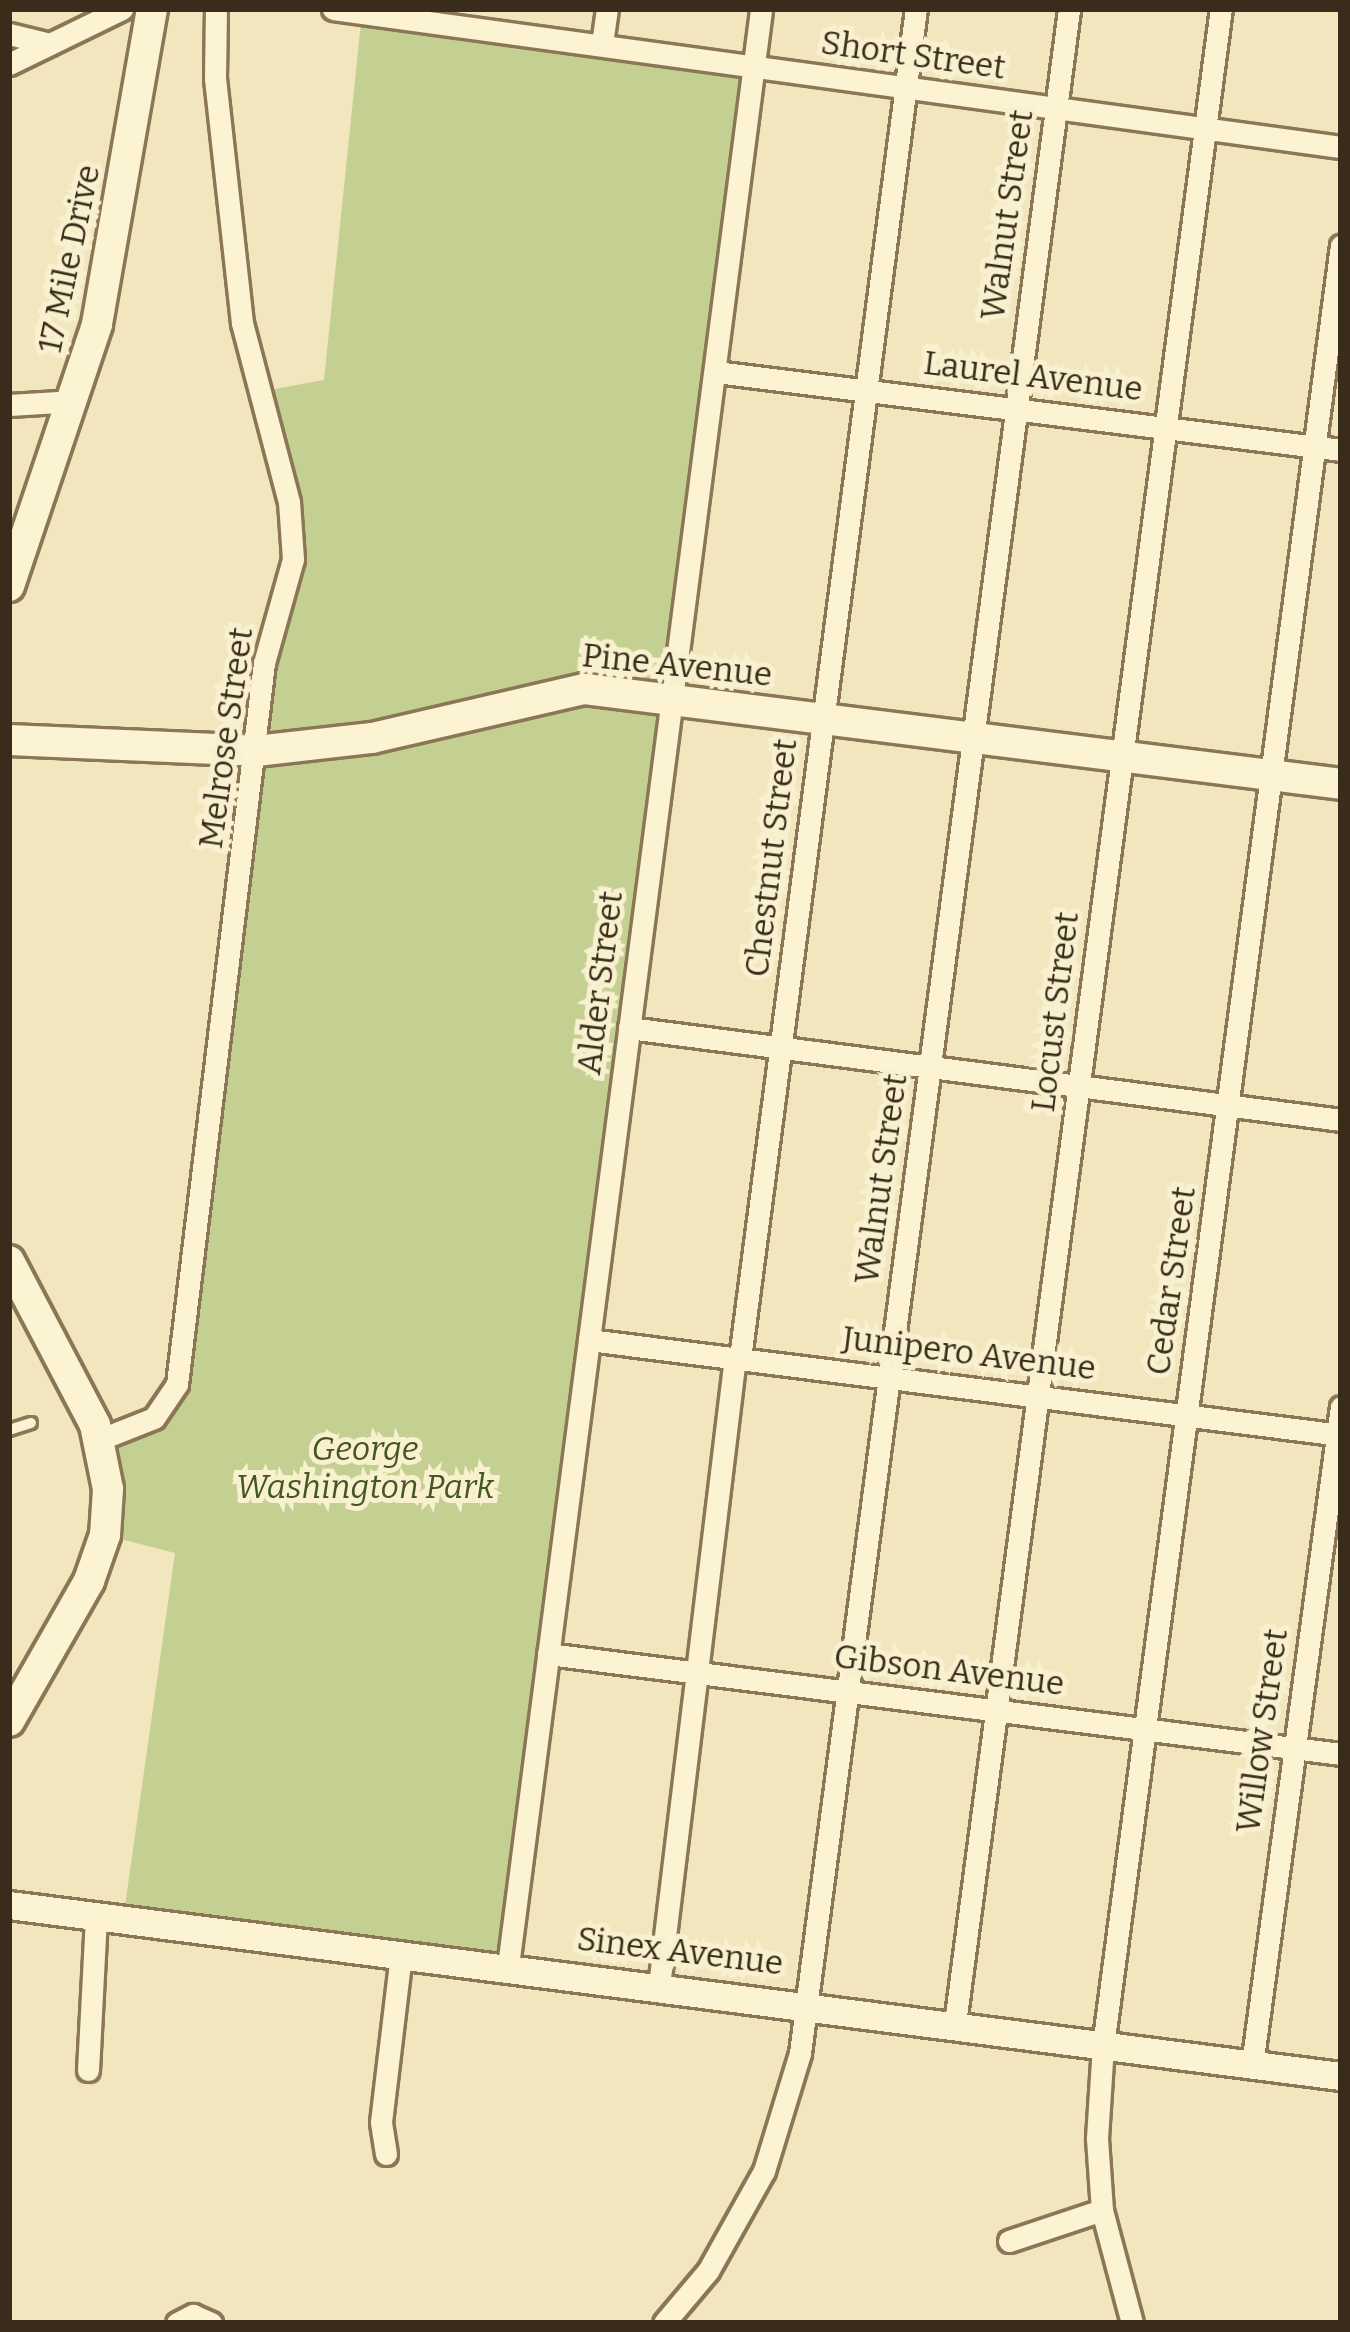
<!DOCTYPE html>
<html>
<head>
<meta charset="utf-8">
<style>
	body { margin:0 }
	#map { position:relative; width:1350px; height:2332px; overflow:hidden; background:#f1e6be; font-family:Bitter,serif }
	div>[style] { position:absolute }
	.green>* { inset:0; background:#c4d091 }
	.roads { filter:drop-shadow(3px 0 #8b7655) drop-shadow(-3px 0 #8b7655) drop-shadow(0 3px #8b7655) drop-shadow(0 -3px #8b7655) }
	.service>* { height:10px; margin:-5px; padding:0 5px; transform-origin:5px; border-radius:5px; background:#fcf3d2 }
	.minor>* { height:21px; margin:-10.5px; padding:0 10.5px; transform-origin:10.5px; border-radius:10.5px; background:#fcf3d2 }
	.tertiary>* { height:27px; margin:-13.5px; padding:0 13.5px; transform-origin:13.5px; border-radius:13.5px; background:#fcf3d2 }
	.secondary>* { height:30px; margin:-15px; padding:0 15px; transform-origin:15px; border-radius:15px; background:#fcf3d2 }
	span { translate:-50% -50%; white-space:nowrap; text-align:center; line-height:1.15; -webkit-text-stroke:10px #f8f0ce; paint-order:stroke }
	.street-label { font-size:33px; color:#392c1b }
	.park-label { font-size:33px; color:#455720; font-style:italic }
	.frame { position:absolute; inset:0; border:12px solid #392c1b; pointer-events:none }
</style>
</head>
<body>
<div id="map">
	<div class="green">
		<div style="clip-path:polygon(362px 13px,755px 67px,508px 1966px,123px 1920px,175px 1553px,105px 1535px,101px 1439px,165px 1409px,254px 770px,293px 559px,259px 392px,324px 380px)"></div>
	</div>
	<div class="roads">
		<div class="service">
			<div style="left:9px;top:1430px;width:23px;rotate:-18deg"></div>
		</div>
		<div class="minor">
			<div style="left:333px;top:9px;width:1017px;rotate:7.8deg"></div>
			<div style="left:9px;top:34px;width:42px;rotate:13.7deg"></div>
			<div style="left:602px;top:44px;width:35px;rotate:-82deg"></div>
			<div style="left:9px;top:64px;width:126px;rotate:-26deg"></div>
			<div style="left:716px;top:372px;width:630px;rotate:7.11deg"></div>
			<div style="left:9px;top:405px;width:66px;rotate:-3.5deg"></div>
			<div style="left:629px;top:1028px;width:718px;rotate:7.36deg"></div>
			<div style="left:589px;top:1340px;width:758px;rotate:7.2deg"></div>
			<div style="left:740px;top:1358px;width:1360px;rotate:-82.57deg"></div>
			<div style="left:101px;top:1439px;width:57px;rotate:-21.6deg"></div>
			<div style="left:154px;top:1418px;width:41px;rotate:-55.9deg"></div>
			<div style="left:177px;top:1384px;width:726px;rotate:-83.12deg"></div>
			<div style="left:264px;top:663px;width:108px;rotate:-74.4deg"></div>
			<div style="left:293px;top:559px;width:57px;rotate:-94deg"></div>
			<div style="left:289px;top:502px;width:185px;rotate:-104.7deg"></div>
			<div style="left:242px;top:323px;width:246px;rotate:-96.3deg"></div>
			<div style="left:215px;top:78px;width:69px;rotate:-89.2deg"></div>
			<div style="left:548px;top:1654px;width:799px;rotate:7.19deg"></div>
			<div style="left:508px;top:1966px;width:1973px;rotate:-82.63deg"></div>
			<div style="left:659px;top:1986px;width:634px;rotate:-83.11deg"></div>
			<div style="left:955px;top:2023px;width:2031px;rotate:-82.48deg"></div>
			<div style="left:1252px;top:2065px;width:664px;rotate:-82.3deg"></div>
			<div style="left:88px;top:2070px;width:153px;rotate:-87deg"></div>
			<div style="left:386px;top:2154px;width:32px;rotate:-99deg"></div>
			<div style="left:381px;top:2122px;width:169px;rotate:-83.2deg"></div>
			<div style="left:1009px;top:2241px;width:98px;rotate:-18.4deg"></div>
			<div style="left:177px;top:2323px;width:18px;rotate:-27deg"></div>
			<div style="left:193px;top:2315px;width:20px;rotate:24deg"></div>
			<div style="left:664px;top:2323px;width:68px;rotate:-49.8deg"></div>
			<div style="left:708px;top:2271px;width:115px;rotate:-60.8deg"></div>
			<div style="left:764px;top:2171px;width:123px;rotate:-73deg"></div>
			<div style="left:800px;top:2053px;width:2062px;rotate:-82.5deg"></div>
			<div style="left:1132px;top:2323px;width:117px;rotate:-104.9deg"></div>
			<div style="left:1102px;top:2210px;width:72px;rotate:-94deg"></div>
			<div style="left:1097px;top:2138px;width:92px;rotate:-86.3deg"></div>
			<div style="left:1103px;top:2046px;width:1816px;rotate:-82.47deg"></div>
		</div>
		<div class="tertiary">
			<div style="left:9px;top:1905px;width:1343px;rotate:7.32deg"></div>
		</div>
		<div class="secondary">
			<div style="left:9px;top:586px;width:276px;rotate:-71.4deg"></div>
			<div style="left:97px;top:324px;width:320px;rotate:-80.1deg"></div>
			<div style="left:9px;top:740px;width:247px;rotate:2.5deg"></div>
			<div style="left:256px;top:751px;width:117px;rotate:-6.4deg"></div>
			<div style="left:372px;top:738px;width:219px;rotate:-13deg"></div>
			<div style="left:585px;top:689px;width:762px;rotate:7.16deg"></div>
			<div style="left:9px;top:1261px;width:185px;rotate:62.3deg"></div>
			<div style="left:95px;top:1425px;width:65px;rotate:78.5deg"></div>
			<div style="left:108px;top:1489px;width:46px;rotate:93.7deg"></div>
			<div style="left:105px;top:1535px;width:49px;rotate:109.2deg"></div>
			<div style="left:89px;top:1581px;width:161px;rotate:119.7deg"></div>
		</div>
	</div>
	<div class="street-label">
		<span style="left:913px;top:56px;rotate:8deg">Short Street</span>
		<span style="left:1008px;top:215px;rotate:-82deg">Walnut Street</span>
		<span style="left:70px;top:259px;rotate:-78deg">17 Mile Drive</span>
		<span style="left:1033px;top:377px;rotate:7deg">Laurel Avenue</span>
		<span style="left:677px;top:666px;rotate:6deg">Pine Avenue</span>
		<span style="left:227px;top:738px;rotate:-82deg">Melrose Street</span>
		<span style="left:772px;top:858px;rotate:-83deg">Chestnut Street</span>
		<span style="left:601px;top:983px;rotate:-83deg">Alder Street</span>
		<span style="left:1056px;top:1012px;rotate:-83deg">Locust Street</span>
		<span style="left:882px;top:1179px;rotate:-82deg">Walnut Street</span>
		<span style="left:1172px;top:1281px;rotate:-82deg">Cedar Street</span>
		<span style="left:969px;top:1354px;rotate:7deg">Junipero Avenue</span>
		<span style="left:949px;top:1671px;rotate:7deg">Gibson Avenue</span>
		<span style="left:1263px;top:1731px;rotate:-82deg">Willow Street</span>
		<span style="left:680px;top:1952px;rotate:7deg">Sinex Avenue</span>
	</div>
	<div class="park-label">
		<span style="left:365px;top:1469px">George<br>Washington Park</span>
	</div>
	<div class="frame"></div>
</div>
</body>
</html>
